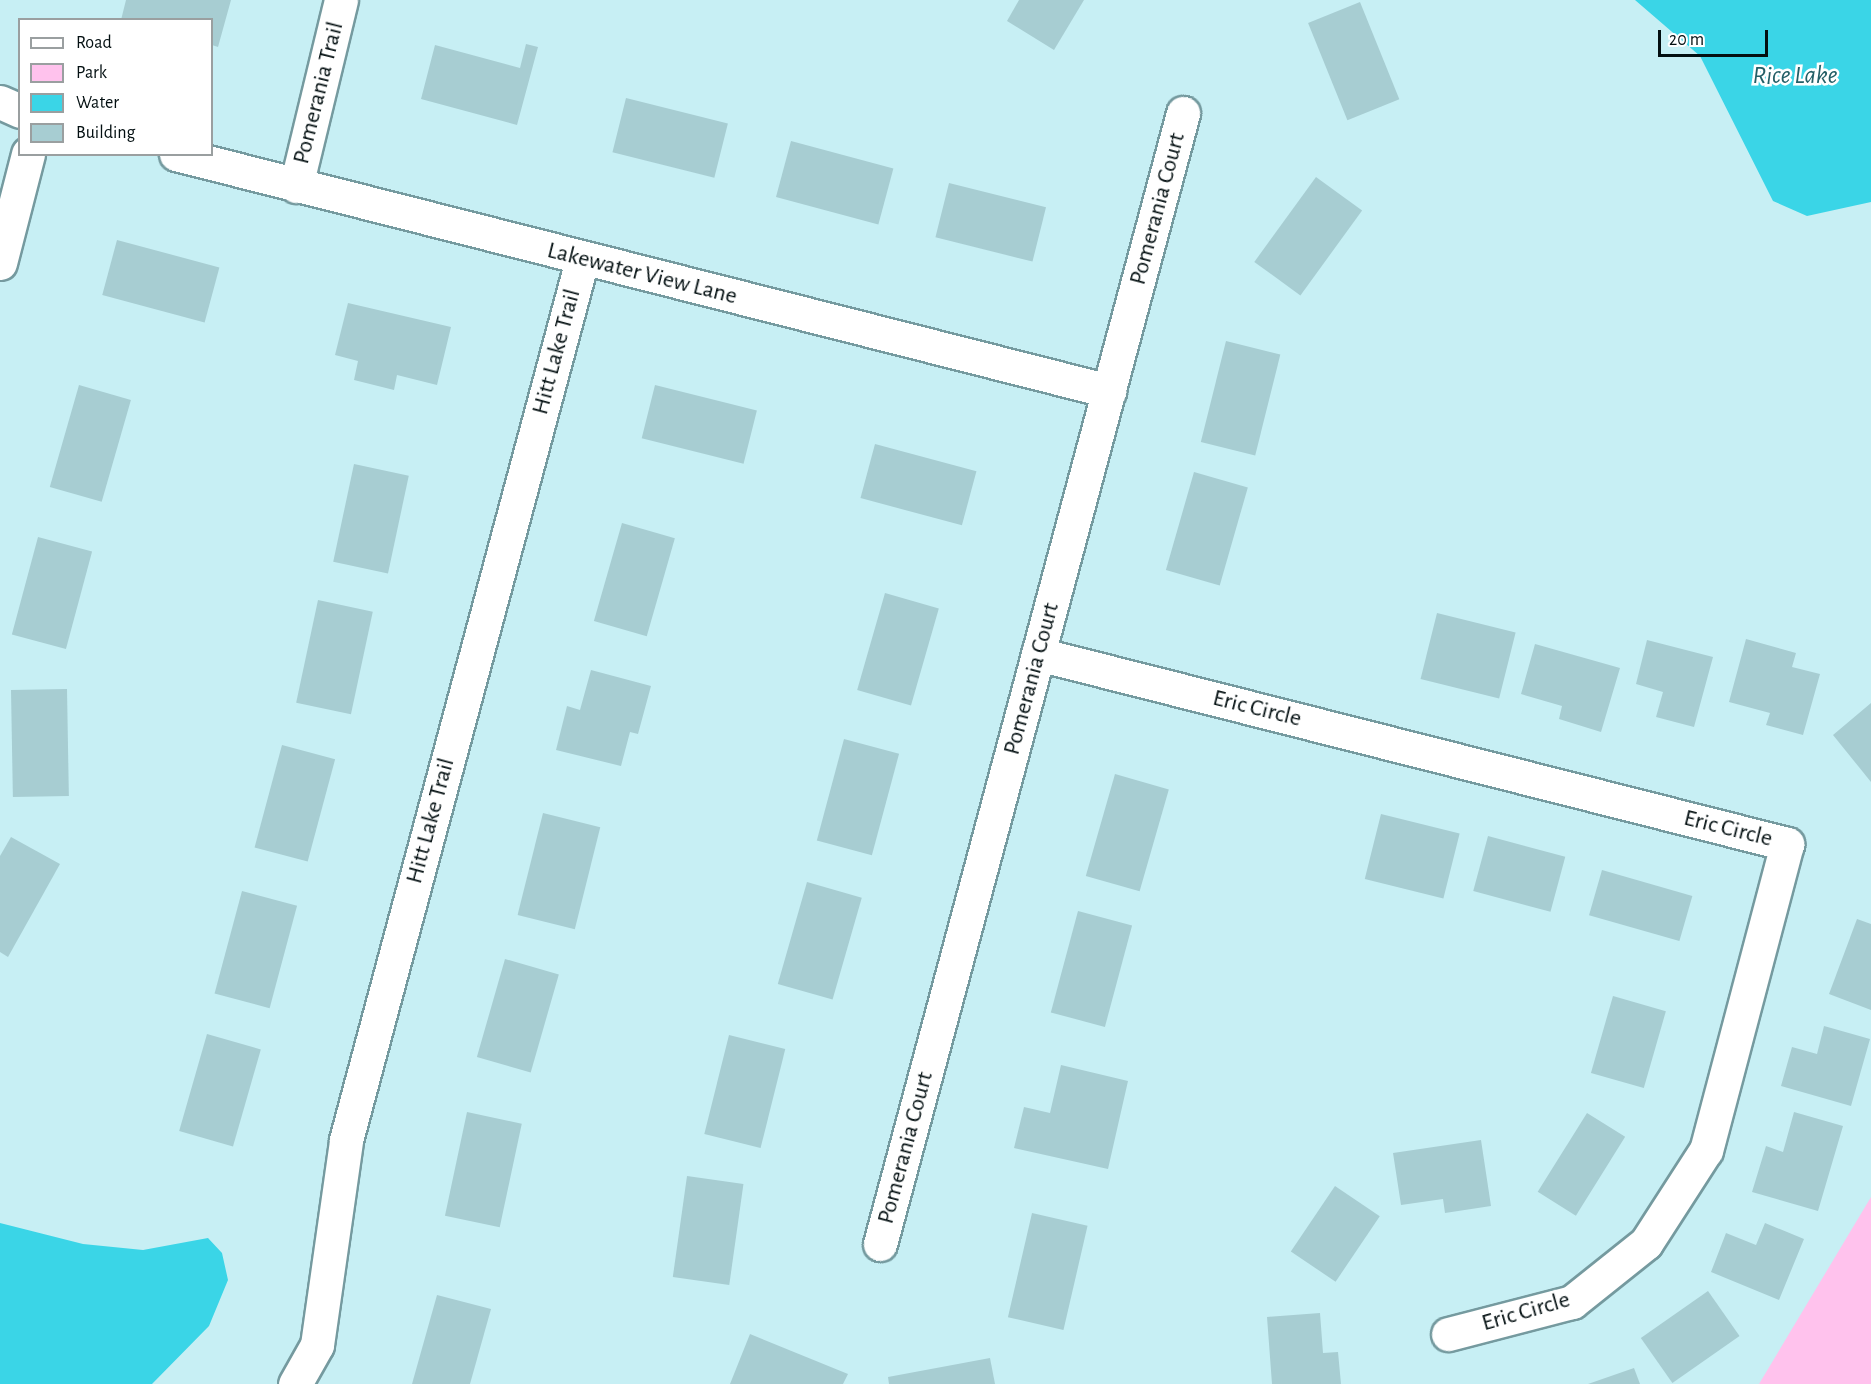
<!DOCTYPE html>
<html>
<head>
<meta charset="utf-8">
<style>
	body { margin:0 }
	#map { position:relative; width:1871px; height:1384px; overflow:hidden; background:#c7eff4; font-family:"Alegreya Sans",sans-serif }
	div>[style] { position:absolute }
	.green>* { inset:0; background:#ffc2ed }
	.water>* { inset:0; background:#3ad5e7 }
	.building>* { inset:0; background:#a7cdd2; transform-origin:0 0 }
	.roads { filter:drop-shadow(2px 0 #759a9f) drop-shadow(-2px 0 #759a9f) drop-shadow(0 2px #759a9f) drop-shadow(0 -2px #759a9f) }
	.minor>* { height:33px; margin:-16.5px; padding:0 16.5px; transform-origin:16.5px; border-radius:16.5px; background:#fff }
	span { translate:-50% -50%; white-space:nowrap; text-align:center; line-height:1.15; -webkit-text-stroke:5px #fff; paint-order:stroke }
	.street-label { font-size:24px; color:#030f11 }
	.water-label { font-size:26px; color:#235f67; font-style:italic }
	.legend { position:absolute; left:18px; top:18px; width:195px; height:138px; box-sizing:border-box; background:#fff; border:2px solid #9a9fa0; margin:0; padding:8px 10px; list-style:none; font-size:18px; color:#030f11 }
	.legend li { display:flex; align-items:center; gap:12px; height:30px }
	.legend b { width:30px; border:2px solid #9a9fa0 }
	.scale { position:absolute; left:1658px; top:30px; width:110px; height:27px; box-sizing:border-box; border:3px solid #030f11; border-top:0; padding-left:8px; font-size:18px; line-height:21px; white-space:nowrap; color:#030f11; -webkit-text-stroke:4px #fff; paint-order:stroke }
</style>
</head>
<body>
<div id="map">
	<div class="green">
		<div style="clip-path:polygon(1871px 1197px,1871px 1384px,1759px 1384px)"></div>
	</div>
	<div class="water">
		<div style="clip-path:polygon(1635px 0,1871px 0,1871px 202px,1807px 216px,1773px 201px,1700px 56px)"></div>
		<div style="clip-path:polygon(0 1223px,83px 1244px,143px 1250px,208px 1238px,222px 1253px,228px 1280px,209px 1326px,152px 1384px,0 1384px)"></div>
	</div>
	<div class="building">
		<div style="clip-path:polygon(126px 0,231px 0,218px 47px,212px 45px,212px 20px,121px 20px)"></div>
		<div style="clip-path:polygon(1019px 0,1084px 0,1054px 50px,1007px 21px)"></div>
		<div style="left:1360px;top:2px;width:105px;height:56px;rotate:68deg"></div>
		<div style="clip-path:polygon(526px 44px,538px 47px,517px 125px,421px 99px,435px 45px,520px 68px)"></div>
		<div style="left:626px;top:98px;width:105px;height:56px;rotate:14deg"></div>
		<div style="left:791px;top:141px;width:106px;height:58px;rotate:15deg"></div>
		<div style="left:1316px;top:177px;width:57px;height:105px;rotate:36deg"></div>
		<div style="left:949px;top:183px;width:100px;height:56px;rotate:14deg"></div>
		<div style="left:117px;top:240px;width:106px;height:57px;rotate:15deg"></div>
		<div style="clip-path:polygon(348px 303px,451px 327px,437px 385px,397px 375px,394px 390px,354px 380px,358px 361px,335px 355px)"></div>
		<div style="left:1226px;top:341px;width:56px;height:104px;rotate:14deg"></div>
		<div style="left:79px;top:385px;width:54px;height:106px;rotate:16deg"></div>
		<div style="left:655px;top:385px;width:105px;height:55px;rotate:14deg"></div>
		<div style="left:875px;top:444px;width:105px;height:56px;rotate:15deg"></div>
		<div style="left:354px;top:464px;width:56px;height:100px;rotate:12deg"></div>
		<div style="left:1194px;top:472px;width:56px;height:102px;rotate:16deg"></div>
		<div style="left:622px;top:523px;width:55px;height:102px;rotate:16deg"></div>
		<div style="left:38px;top:537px;width:56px;height:101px;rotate:15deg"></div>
		<div style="left:885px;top:593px;width:56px;height:101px;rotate:16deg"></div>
		<div style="left:318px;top:600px;width:56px;height:105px;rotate:12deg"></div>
		<div style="left:1437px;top:613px;width:81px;height:68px;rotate:14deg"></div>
		<div style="clip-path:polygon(1746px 639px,1796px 653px,1792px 667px,1820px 674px,1803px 735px,1766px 725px,1770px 713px,1729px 702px)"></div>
		<div style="clip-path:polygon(1647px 640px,1713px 657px,1694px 727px,1656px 717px,1663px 692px,1636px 684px)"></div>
		<div style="clip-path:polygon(1535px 644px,1620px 668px,1601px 732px,1559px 719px,1562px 706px,1521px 694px)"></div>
		<div style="clip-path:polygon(591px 670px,651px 686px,638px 734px,630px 732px,621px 766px,556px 750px,567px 706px,580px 710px)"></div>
		<div style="left:67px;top:689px;width:107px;height:56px;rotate:89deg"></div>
		<div style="clip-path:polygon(1871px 703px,1871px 782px,1833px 735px)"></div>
		<div style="left:844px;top:739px;width:57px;height:105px;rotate:15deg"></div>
		<div style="left:282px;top:745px;width:55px;height:106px;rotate:15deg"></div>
		<div style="left:1115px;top:774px;width:56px;height:106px;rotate:16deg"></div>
		<div style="left:543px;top:813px;width:59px;height:105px;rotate:14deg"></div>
		<div style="left:1381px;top:814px;width:81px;height:67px;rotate:14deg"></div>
		<div style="left:1488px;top:836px;width:80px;height:57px;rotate:15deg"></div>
		<div style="clip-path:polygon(11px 837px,60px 864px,8px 957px,0 952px,0 856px)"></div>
		<div style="left:1602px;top:870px;width:94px;height:47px;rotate:16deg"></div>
		<div style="left:807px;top:882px;width:57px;height:106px;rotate:16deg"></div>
		<div style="left:242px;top:891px;width:57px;height:106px;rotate:15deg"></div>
		<div style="left:1078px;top:911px;width:56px;height:105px;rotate:15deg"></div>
		<div style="clip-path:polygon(1857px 919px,1871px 924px,1871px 1010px,1829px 994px)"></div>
		<div style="left:505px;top:959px;width:56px;height:102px;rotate:16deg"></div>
		<div style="left:1613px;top:996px;width:55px;height:80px;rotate:16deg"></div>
		<div style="clip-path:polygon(1824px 1026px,1870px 1039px,1851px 1106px,1781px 1086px,1792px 1047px,1817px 1054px)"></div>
		<div style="left:207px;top:1034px;width:56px;height:101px;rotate:16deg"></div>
		<div style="left:729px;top:1035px;width:58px;height:102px;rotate:14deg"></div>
		<div style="clip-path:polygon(1061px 1065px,1128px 1081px,1108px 1169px,1014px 1148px,1024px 1107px,1050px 1113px)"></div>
		<div style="left:467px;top:1112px;width:56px;height:106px;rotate:12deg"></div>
		<div style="clip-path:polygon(1794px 1112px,1843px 1126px,1818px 1211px,1752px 1192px,1766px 1146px,1783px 1152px)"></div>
		<div style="left:1587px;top:1113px;width:45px;height:93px;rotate:32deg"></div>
		<div style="clip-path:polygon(1481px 1140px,1491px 1206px,1445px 1213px,1443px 1199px,1401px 1205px,1393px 1153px)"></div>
		<div style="left:687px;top:1176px;width:57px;height:102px;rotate:8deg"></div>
		<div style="left:1335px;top:1186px;width:54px;height:79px;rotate:34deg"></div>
		<div style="left:1032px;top:1213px;width:57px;height:107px;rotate:13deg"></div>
		<div style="clip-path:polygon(1765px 1223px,1804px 1239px,1779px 1300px,1711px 1272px,1726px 1233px,1756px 1245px)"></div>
		<div style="left:1708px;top:1291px;width:55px;height:82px;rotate:55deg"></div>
		<div style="clip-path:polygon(437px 1295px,491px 1309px,470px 1384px,412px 1384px)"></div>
		<div style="clip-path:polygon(1320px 1313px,1323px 1353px,1338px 1352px,1341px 1384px,1272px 1384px,1267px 1317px)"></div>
		<div style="clip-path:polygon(750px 1334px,848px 1374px,843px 1384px,730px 1384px)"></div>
		<div style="clip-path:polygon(990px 1358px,995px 1384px,889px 1384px,888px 1377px)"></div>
		<div style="clip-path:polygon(1634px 1368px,1640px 1384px,1588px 1384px)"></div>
	</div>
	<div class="roads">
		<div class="minor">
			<div style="left:0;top:102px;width:22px;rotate:24deg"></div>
			<div style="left:176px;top:154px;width:963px;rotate:14.25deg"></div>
			<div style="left:296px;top:186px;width:191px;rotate:-76.4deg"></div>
			<div style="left:0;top:263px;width:113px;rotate:-75.6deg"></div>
			<div style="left:1038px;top:654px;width:773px;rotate:14.23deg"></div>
			<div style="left:1787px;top:844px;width:317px;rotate:104.8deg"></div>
			<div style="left:1706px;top:1150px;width:111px;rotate:122.8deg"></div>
			<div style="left:1646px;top:1243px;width:95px;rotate:141.4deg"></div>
			<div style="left:1572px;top:1302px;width:128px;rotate:165.5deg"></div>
			<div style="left:880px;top:1244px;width:1171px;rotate:-75deg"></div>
			<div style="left:295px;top:1384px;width:45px;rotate:-60.6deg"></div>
			<div style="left:317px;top:1345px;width:207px;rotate:-81.9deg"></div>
			<div style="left:346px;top:1140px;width:911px;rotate:-74.99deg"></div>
		</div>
	</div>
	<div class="street-label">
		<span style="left:319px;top:93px;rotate:-76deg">Pomerania Trail</span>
		<span style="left:1158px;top:209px;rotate:-75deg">Pomerania Court</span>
		<span style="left:642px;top:274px;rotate:14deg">Lakewater View Lane</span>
		<span style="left:557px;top:352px;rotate:-75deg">Hitt Lake Trail</span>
		<span style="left:1032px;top:679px;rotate:-75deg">Pomerania Court</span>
		<span style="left:1257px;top:709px;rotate:14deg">Eric Circle</span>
		<span style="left:431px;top:821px;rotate:-75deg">Hitt Lake Trail</span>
		<span style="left:1728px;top:829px;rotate:14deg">Eric Circle</span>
		<span style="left:906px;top:1148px;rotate:-75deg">Pomerania Court</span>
		<span style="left:1526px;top:1312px;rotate:-16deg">Eric Circle</span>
	</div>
	<div class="water-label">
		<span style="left:1795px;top:76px">Rice Lake</span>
	</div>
	<ul class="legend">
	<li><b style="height:8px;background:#fff"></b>Road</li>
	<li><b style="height:16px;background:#ffc2ed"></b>Park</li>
	<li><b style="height:16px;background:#3ad5e7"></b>Water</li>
	<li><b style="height:16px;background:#a7cdd2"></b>Building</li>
	</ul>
	<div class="scale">20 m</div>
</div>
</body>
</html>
